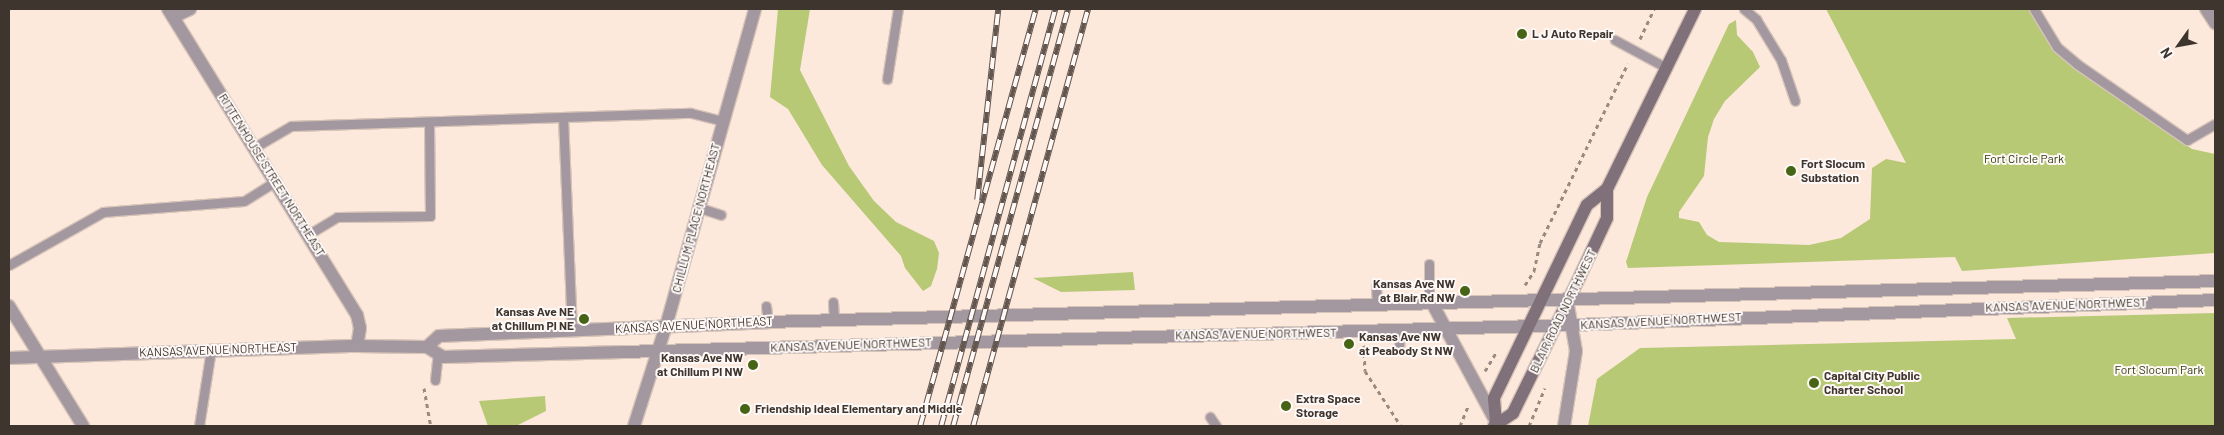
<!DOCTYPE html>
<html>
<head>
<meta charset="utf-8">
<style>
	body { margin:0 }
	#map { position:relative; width:2224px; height:435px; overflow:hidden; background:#fde8dc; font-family:Barlow,sans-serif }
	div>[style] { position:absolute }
	.green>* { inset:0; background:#b7c975 }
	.path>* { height:3px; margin-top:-1.5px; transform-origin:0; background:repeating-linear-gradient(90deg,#998a81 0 4px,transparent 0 8px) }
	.roads { filter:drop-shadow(1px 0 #d7c4b9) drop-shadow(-1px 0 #d7c4b9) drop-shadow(0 1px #d7c4b9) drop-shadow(0 -1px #d7c4b9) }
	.service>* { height:9px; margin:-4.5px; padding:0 4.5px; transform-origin:4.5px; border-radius:4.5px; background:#a3989f }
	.minor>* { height:12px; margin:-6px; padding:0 6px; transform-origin:6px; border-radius:6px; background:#a3989f }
	.tertiary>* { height:12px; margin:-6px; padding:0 6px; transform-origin:6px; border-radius:6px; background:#a3989f }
	.secondary>* { height:12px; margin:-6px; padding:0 6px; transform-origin:6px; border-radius:6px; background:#7f7079 }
	.rail>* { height:5.5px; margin-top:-2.75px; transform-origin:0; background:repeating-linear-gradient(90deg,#fef9f6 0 11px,#62564f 0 22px); box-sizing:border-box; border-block:1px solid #62564f }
	.dots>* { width:14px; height:14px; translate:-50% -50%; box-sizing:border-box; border:2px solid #fef9f6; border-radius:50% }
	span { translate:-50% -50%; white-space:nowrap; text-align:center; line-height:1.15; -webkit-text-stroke:4px #fef9f6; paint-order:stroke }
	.poi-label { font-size:12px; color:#3f352f; font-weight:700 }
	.left { translate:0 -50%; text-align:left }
	.right { translate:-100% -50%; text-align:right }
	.park-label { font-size:12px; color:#31390f }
	.street-label { font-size:12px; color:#3f352f }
	.frame { position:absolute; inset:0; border:10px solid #3f352f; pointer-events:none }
	.north { position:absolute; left:2154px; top:20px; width:50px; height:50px; -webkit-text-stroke:4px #fef9f6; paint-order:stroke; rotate:238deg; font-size:14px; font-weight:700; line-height:20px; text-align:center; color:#3f352f }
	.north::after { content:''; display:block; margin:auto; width:18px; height:22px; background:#3f352f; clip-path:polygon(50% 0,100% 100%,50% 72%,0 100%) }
</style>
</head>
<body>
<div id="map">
	<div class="green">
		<div style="clip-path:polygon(778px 9px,810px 9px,800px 70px,849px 166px,874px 201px,896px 222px,934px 241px,939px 253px,937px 269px,931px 286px,923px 291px,905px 268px,901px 256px,822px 165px,788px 109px,770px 97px)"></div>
		<div style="clip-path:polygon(1826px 9px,2032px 9px,2060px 51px,2105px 88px,2192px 149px,2215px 154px,2215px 253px,1962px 271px,1955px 257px,1628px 268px,1626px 262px,1647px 197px,1729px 24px,1736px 20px,1737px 35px,1753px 52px,1760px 67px,1725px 101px,1714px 119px,1708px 137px,1704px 176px,1679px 212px,1679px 218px,1699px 222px,1707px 235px,1719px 242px,1809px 245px,1841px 238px,1870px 219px,1872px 168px,1886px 159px,1906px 163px)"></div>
		<div style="clip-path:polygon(1133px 272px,1135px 290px,1061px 292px,1033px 278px)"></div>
		<div style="clip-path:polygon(2215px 313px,2215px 426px,1588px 426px,1597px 379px,1640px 348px,2016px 339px,2007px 318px)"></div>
		<div style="clip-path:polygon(545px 396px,546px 411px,516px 426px,488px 426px,479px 401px)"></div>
	</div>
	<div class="path">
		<div style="left:1640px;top:39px;width:33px;rotate:-65deg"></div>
		<div style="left:1525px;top:285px;width:17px;rotate:-57deg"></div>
		<div style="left:1534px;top:271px;width:29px;rotate:-78deg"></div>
		<div style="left:1540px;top:243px;width:200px;rotate:-63.9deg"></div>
		<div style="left:1364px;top:345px;width:26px;rotate:88deg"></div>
		<div style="left:1365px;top:371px;width:66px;rotate:56.8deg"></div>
		<div style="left:1485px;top:371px;width:23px;rotate:-59deg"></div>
		<div style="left:424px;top:388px;width:39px;rotate:80deg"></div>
		<div style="left:1460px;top:426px;width:24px;rotate:-68deg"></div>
		<div style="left:1529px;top:426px;width:41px;rotate:-67.2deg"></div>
	</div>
	<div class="roads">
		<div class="service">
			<div style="left:1744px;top:9px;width:16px;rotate:40deg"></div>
			<div style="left:1756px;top:19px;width:48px;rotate:58.6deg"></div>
			<div style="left:1781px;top:60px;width:43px;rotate:71.1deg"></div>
			<div style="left:2034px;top:9px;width:44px;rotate:58.8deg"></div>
			<div style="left:2057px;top:47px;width:26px;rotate:40deg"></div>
			<div style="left:2077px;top:64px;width:134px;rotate:34.6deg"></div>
			<div style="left:2187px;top:140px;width:32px;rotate:-30deg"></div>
			<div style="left:1615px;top:40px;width:59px;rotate:28.3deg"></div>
			<div style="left:887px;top:79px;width:71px;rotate:-81.1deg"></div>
			<div style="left:563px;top:117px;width:214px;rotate:87.6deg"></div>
			<div style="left:255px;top:147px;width:42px;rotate:-30.3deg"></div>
			<div style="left:291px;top:126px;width:400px;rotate:-1.9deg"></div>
			<div style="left:691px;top:113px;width:32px;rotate:14deg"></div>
			<div style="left:697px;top:207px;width:25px;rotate:18deg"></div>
			<div style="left:309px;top:234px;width:33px;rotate:-31deg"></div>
			<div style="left:337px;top:217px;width:93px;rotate:-0.6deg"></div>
			<div style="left:430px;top:216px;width:94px;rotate:-90.6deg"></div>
			<div style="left:9px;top:265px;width:108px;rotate:-29.4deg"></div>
			<div style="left:103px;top:212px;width:141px;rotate:-4.5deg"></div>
			<div style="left:244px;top:201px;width:38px;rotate:-32deg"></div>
			<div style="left:1376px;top:286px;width:18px;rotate:87deg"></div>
			<div style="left:833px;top:302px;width:18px;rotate:87deg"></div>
			<div style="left:1429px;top:303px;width:39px;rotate:-90deg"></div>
			<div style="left:766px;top:306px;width:16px;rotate:83deg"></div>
			<div style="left:1399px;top:349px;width:19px;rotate:-87deg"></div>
			<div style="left:435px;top:380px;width:27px;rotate:-84deg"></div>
			<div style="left:1210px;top:417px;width:11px;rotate:56deg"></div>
			<div style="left:199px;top:426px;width:78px;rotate:-81.1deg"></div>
		</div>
		<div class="minor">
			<div style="left:168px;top:9px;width:360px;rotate:58.3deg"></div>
			<div style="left:357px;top:315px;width:13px;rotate:77deg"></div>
			<div style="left:360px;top:328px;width:18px;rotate:99deg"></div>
			<div style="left:2206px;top:9px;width:17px;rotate:57deg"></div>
			<div style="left:173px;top:17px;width:19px;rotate:-25deg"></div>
			<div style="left:1432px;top:303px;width:135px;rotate:61.7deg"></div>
			<div style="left:9px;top:306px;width:141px;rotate:58.3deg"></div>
			<div style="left:634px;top:426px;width:105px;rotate:-72.3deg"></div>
			<div style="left:666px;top:326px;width:329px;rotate:-74.3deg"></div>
			<div style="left:1564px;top:426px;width:76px;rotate:-80.9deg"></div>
			<div style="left:1576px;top:351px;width:52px;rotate:-100deg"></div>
		</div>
		<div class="tertiary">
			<div style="left:427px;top:347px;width:16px;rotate:-43deg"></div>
			<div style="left:439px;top:336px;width:329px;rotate:-2.4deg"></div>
			<div style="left:768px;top:322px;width:1448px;rotate:-1.62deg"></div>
			<div style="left:9px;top:358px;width:348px;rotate:-2deg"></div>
			<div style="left:357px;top:346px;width:70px;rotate:0.8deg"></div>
			<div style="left:427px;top:347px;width:19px;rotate:32deg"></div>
			<div style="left:443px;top:357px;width:180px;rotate:-1.6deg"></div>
			<div style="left:623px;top:352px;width:951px;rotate:-1.63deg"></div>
			<div style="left:1574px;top:325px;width:641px;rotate:-2.23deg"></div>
		</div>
		<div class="secondary">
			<div style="left:1496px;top:422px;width:24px;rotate:-95deg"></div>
			<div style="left:1494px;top:398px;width:214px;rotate:-64.3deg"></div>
			<div style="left:1587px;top:205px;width:26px;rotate:-39deg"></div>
			<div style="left:1607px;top:189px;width:200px;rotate:-63.9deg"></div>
			<div style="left:1494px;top:426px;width:23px;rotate:-34deg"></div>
			<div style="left:1513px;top:413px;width:153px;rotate:-63.9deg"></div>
			<div style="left:1580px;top:276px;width:64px;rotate:-65deg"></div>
			<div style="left:1607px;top:218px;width:29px;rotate:-90deg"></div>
		</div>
	</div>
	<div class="rail">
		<div style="left:977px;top:200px;width:192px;rotate:-83.7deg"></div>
		<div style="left:920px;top:426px;width:433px;rotate:-74.5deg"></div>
		<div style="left:941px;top:426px;width:432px;rotate:-74.7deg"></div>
		<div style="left:953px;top:426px;width:433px;rotate:-74.6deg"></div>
		<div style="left:973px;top:426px;width:433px;rotate:-74.6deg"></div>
	</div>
	<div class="dots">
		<div style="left:1522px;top:34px;background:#476314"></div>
		<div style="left:1791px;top:171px;background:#476314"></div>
		<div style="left:1465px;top:291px;background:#476314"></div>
		<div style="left:584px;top:319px;background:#476314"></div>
		<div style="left:1349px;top:344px;background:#476314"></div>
		<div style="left:753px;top:365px;background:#476314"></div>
		<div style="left:1814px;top:383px;background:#476314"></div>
		<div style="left:1286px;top:406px;background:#476314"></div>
		<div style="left:745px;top:409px;background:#476314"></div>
	</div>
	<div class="poi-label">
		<span class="left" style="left:1532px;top:34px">L J Auto Repair</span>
		<span class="left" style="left:1801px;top:171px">Fort Slocum<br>Substation</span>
		<span class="right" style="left:1455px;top:291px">Kansas Ave NW<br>at Blair Rd NW</span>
		<span class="right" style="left:574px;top:319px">Kansas Ave NE<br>at Chillum Pl NE</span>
		<span class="left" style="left:1359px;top:344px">Kansas Ave NW<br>at Peabody St NW</span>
		<span class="right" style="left:743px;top:365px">Kansas Ave NW<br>at Chillum Pl NW</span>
		<span class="left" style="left:1824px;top:383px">Capital City Public<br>Charter School</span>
		<span class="left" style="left:1296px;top:406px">Extra Space<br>Storage</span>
		<span class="left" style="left:755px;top:409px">Friendship Ideal Elementary and Middle</span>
	</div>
	<div class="park-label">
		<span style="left:2024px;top:159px">Fort Circle Park</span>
		<span style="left:2159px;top:370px">Fort Slocum Park</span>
	</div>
	<div class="street-label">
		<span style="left:272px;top:175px;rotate:58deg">RITTENHOUSE STREET NORTHEAST</span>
		<span style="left:696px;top:218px;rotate:-75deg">CHILLUM PLACE NORTHEAST</span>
		<span style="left:2066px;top:305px;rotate:-2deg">KANSAS AVENUE NORTHWEST</span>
		<span style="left:1563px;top:311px;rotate:-64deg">BLAIR ROAD NORTHWEST</span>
		<span style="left:1661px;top:321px;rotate:-3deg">KANSAS AVENUE NORTHWEST</span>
		<span style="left:694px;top:325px;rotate:-3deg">KANSAS AVENUE NORTHEAST</span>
		<span style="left:1256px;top:334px;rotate:-1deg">KANSAS AVENUE NORTHWEST</span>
		<span style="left:851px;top:345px;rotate:-2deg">KANSAS AVENUE NORTHWEST</span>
		<span style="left:218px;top:350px;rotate:-2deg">KANSAS AVENUE NORTHEAST</span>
	</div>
	<div class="frame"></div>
	<div class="north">N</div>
</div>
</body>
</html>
